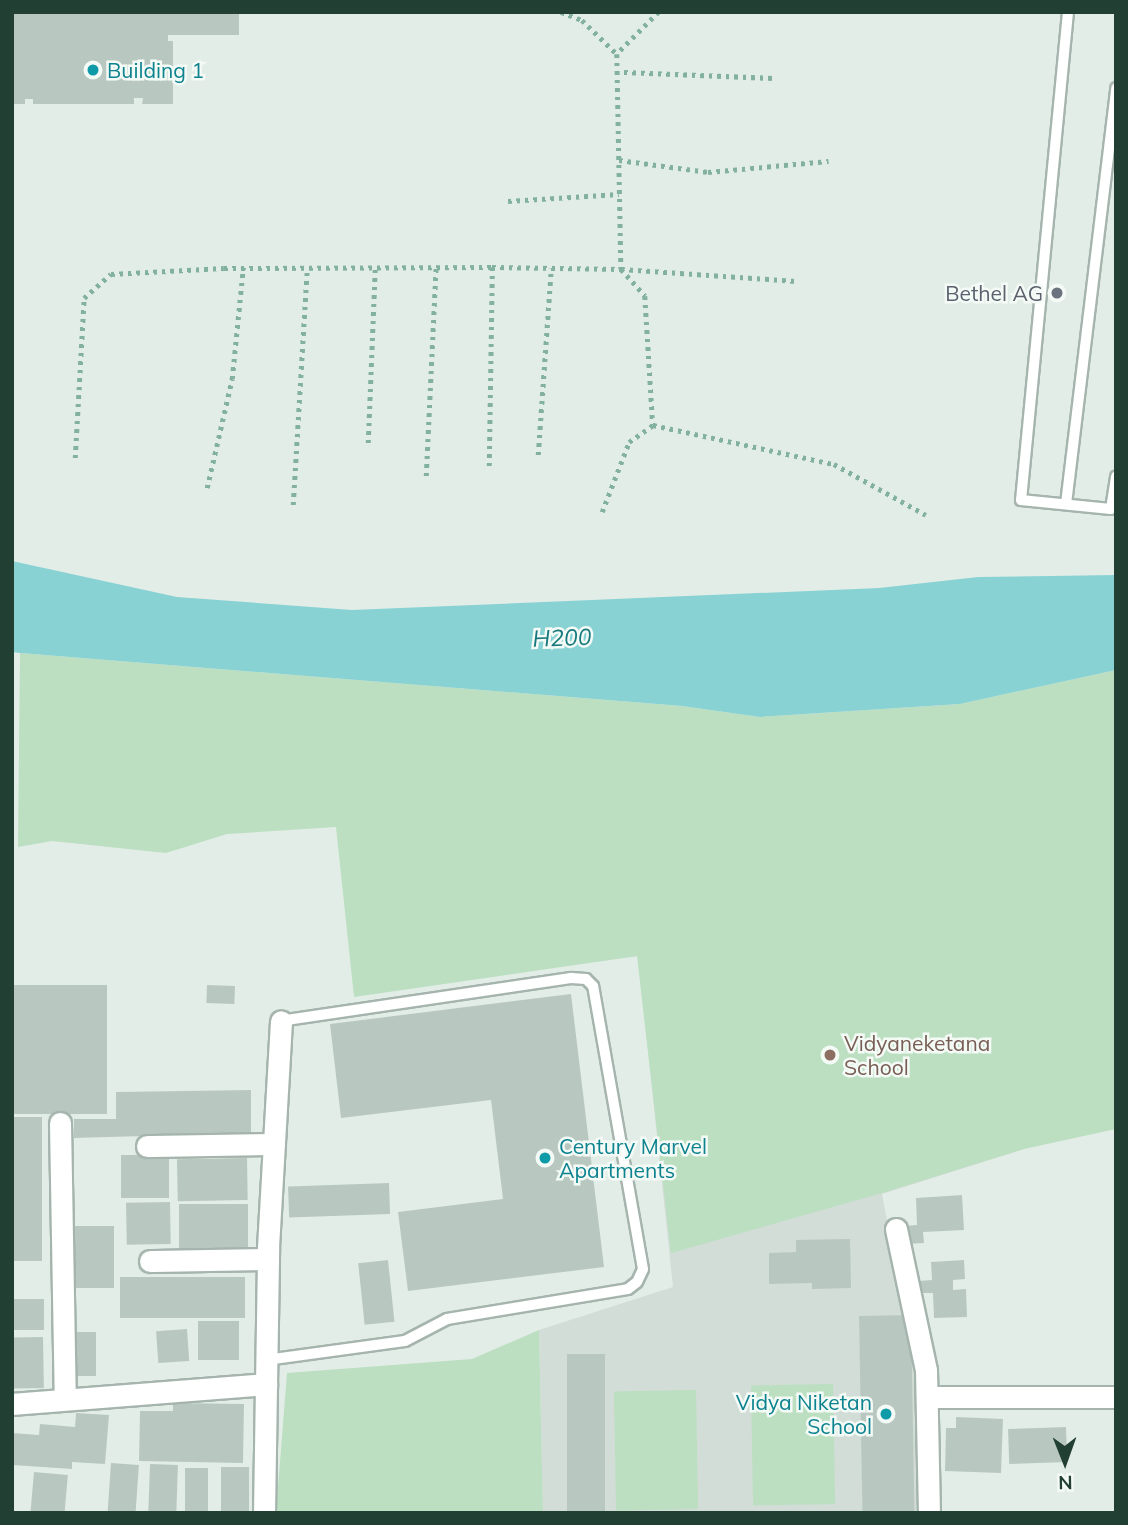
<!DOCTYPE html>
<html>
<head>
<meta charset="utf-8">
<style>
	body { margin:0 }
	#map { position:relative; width:1128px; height:1525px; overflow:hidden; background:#e3ede7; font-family:Mulish,sans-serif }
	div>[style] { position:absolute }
	.built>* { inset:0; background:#d1ddd6 }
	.green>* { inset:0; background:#bbdfc0; transform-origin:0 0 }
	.water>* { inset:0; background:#89d2d4 }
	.building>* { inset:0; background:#b8c8c0; transform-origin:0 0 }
	.path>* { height:4.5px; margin-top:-2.25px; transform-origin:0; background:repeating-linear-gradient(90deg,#82b29d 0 3.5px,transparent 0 8.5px) }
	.roads { filter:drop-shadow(2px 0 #a5b5ae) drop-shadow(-2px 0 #a5b5ae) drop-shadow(0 2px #a5b5ae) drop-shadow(0 -2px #a5b5ae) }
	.service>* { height:10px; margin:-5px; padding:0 5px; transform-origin:5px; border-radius:5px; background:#fff }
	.minor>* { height:21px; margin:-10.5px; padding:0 10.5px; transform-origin:10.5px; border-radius:10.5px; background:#fff }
	.dots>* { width:19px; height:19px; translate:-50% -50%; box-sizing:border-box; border:4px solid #f4faf6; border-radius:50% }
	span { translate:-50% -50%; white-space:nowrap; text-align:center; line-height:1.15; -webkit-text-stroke:5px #f4faf6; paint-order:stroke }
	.culture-label { font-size:21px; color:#0d838f }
	.left { translate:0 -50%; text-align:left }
	.right { translate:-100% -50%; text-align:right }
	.worship-label { font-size:21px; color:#5b616d }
	.education-label { font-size:21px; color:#785e54 }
	.water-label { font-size:23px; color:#197a7e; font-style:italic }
	.frame { position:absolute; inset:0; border:14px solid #223f34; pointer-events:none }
	.north { position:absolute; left:1030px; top:1427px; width:70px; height:70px; -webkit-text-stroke:5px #f4faf6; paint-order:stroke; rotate:179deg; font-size:19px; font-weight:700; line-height:28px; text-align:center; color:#223f34 }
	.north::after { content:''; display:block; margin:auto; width:24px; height:32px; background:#223f34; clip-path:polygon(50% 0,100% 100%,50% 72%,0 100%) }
</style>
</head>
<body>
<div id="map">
	<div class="built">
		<div style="clip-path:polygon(558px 755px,1024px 1149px,882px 1194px,919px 1389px,920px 1513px,543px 1513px,539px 1330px,673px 1287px,638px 956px,595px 962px)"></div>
	</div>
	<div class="green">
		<div style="clip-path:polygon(20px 653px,682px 706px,760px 717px,960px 704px,1116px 670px,1116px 1129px,1024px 1149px,882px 1193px,671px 1253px,637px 956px,354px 997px,336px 827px,227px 834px,166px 853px,52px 841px,18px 847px)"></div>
		<div style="clip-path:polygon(539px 1330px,543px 1513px,276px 1513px,287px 1373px,472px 1359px)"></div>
		<div style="left:833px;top:1384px;width:120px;height:82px;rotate:89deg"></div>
		<div style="left:696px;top:1390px;width:119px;height:82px;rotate:89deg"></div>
	</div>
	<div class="water">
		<div style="clip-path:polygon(12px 561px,177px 597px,352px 610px,879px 588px,978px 577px,1116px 575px,1116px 670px,960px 704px,760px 717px,682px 706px,20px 653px,12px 652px)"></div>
	</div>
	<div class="building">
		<div style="clip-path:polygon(12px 12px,239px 12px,239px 35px,168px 35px,168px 41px,173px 41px,173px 104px,142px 104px,143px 98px,134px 98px,134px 104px,33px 104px,33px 99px,25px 99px,25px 104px,12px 104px)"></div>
		<div style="left:12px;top:985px;width:95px;height:129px"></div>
		<div style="left:207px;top:985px;width:28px;height:18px;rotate:2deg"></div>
		<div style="clip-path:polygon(571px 994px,604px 1267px,408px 1291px,398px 1212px,503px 1199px,491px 1100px,341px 1118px,330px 1024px)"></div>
		<div style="clip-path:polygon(251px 1090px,251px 1133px,74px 1138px,74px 1119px,116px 1119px,116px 1092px)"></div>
		<div style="left:12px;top:1117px;width:30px;height:144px"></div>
		<div style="left:169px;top:1155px;width:43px;height:48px;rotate:90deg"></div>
		<div style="left:247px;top:1158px;width:42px;height:70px;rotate:89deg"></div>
		<div style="left:389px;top:1183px;width:31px;height:101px;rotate:88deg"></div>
		<div style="clip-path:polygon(962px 1195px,964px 1230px,923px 1232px,924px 1243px,904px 1244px,903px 1226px,917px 1225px,916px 1198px)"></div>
		<div style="left:170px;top:1202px;width:42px;height:44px;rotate:89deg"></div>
		<div style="left:179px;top:1204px;width:69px;height:46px"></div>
		<div style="left:73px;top:1226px;width:41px;height:62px"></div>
		<div style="clip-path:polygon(850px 1239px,851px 1288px,812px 1289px,812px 1283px,769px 1284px,769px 1253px,796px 1252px,796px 1240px)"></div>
		<div style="left:388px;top:1260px;width:62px;height:30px;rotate:84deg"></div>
		<div style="clip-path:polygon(964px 1260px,965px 1279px,953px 1280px,953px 1290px,966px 1289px,967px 1317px,934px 1318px,933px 1293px,920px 1293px,919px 1281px,932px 1280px,931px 1262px)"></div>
		<div style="left:245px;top:1277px;width:41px;height:125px;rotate:90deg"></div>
		<div style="left:12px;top:1299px;width:32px;height:31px"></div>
		<div style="left:911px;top:1315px;width:198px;height:52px;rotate:89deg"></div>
		<div style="left:198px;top:1321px;width:41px;height:39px"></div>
		<div style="left:187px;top:1329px;width:32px;height:31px;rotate:86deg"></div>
		<div style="left:74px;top:1332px;width:22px;height:44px"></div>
		<div style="left:43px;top:1337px;width:51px;height:31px;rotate:89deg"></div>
		<div style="left:567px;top:1354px;width:38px;height:159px"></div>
		<div style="clip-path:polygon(173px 1403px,244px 1404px,243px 1463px,139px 1461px,140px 1411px,173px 1411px)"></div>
		<div style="clip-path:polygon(76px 1413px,109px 1415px,105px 1464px,72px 1462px,72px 1469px,12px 1465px,12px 1433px,39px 1435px,40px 1424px,75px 1427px)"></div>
		<div style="clip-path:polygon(956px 1417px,1003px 1419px,1001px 1473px,945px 1471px,946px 1428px,956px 1428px)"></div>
		<div style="left:1066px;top:1427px;width:35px;height:58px;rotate:88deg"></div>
		<div style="left:111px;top:1463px;width:28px;height:50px;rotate:4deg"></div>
		<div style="left:150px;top:1464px;width:28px;height:49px;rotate:2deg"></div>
		<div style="left:221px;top:1467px;width:28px;height:46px"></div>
		<div style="left:185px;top:1468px;width:23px;height:45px"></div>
		<div style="left:34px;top:1472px;width:34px;height:41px;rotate:5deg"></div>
	</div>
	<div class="path">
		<div style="left:561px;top:12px;width:22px;rotate:21deg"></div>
		<div style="left:582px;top:20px;width:49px;rotate:44.2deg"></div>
		<div style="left:659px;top:12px;width:59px;rotate:135deg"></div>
		<div style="left:617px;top:54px;width:215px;rotate:88.9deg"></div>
		<div style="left:621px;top:269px;width:36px;rotate:48deg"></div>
		<div style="left:645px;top:296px;width:129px;rotate:86.5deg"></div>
		<div style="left:653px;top:425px;width:185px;rotate:12.2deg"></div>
		<div style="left:834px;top:464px;width:105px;rotate:29deg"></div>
		<div style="left:624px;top:72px;width:149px;rotate:2.3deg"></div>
		<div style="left:619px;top:160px;width:90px;rotate:7.7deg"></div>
		<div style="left:708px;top:172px;width:121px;rotate:-5.2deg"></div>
		<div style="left:508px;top:201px;width:111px;rotate:-3.6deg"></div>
		<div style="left:368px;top:443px;width:176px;rotate:-87.7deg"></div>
		<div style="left:538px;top:455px;width:187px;rotate:-86deg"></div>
		<div style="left:75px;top:458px;width:160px;rotate:-86.8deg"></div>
		<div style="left:84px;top:298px;width:36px;rotate:-42deg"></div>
		<div style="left:111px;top:274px;width:113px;rotate:-3deg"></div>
		<div style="left:224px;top:268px;width:268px;rotate:-0.2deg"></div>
		<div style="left:492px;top:267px;width:129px;rotate:0.9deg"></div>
		<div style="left:621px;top:269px;width:175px;rotate:3.9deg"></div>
		<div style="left:489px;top:466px;width:199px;rotate:-89.1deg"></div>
		<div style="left:426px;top:476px;width:209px;rotate:-87.3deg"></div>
		<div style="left:207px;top:488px;width:112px;rotate:-77.1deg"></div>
		<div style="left:232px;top:379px;width:112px;rotate:-84.3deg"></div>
		<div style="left:293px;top:505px;width:237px;rotate:-86.6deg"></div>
		<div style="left:602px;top:512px;width:75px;rotate:-68.9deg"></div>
		<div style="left:629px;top:442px;width:29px;rotate:-35deg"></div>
	</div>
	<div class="roads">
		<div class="service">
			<div style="left:1068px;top:12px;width:490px;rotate:95.5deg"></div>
			<div style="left:1021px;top:500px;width:90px;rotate:5.7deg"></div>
			<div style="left:1111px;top:509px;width:33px;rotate:-81deg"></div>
			<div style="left:1066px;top:504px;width:419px;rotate:-83.1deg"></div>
			<div style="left:266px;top:1360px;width:140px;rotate:-7.8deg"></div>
			<div style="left:405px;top:1341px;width:47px;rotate:-27.6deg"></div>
			<div style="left:447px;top:1319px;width:183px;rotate:-9.4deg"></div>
			<div style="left:628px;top:1289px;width:11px;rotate:-38deg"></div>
			<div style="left:637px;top:1282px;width:14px;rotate:-65deg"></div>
			<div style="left:643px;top:1269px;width:287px;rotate:-100deg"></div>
			<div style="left:593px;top:986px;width:10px;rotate:-135deg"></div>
			<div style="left:586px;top:979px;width:15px;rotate:-176deg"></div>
			<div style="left:571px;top:978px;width:293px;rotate:171.6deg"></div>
		</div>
		<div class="minor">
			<div style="left:60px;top:1123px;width:276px;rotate:89deg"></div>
			<div style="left:147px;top:1146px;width:127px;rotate:-0.9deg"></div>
			<div style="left:896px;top:1229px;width:144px;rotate:78deg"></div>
			<div style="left:926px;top:1370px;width:143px;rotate:88.8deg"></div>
			<div style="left:150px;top:1261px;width:118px;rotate:-1deg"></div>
			<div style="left:929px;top:1397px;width:187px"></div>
			<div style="left:12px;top:1404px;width:255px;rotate:-4.5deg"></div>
			<div style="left:264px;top:1513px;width:266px;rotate:-89.1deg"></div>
			<div style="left:268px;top:1247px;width:226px;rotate:-86.7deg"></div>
		</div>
	</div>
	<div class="dots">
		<div style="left:93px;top:70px;background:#0f9aa8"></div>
		<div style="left:1057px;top:293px;background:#6b7280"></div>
		<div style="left:830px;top:1055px;background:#8d6e63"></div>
		<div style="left:545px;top:1158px;background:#0f9aa8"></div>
		<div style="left:886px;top:1414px;background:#0f9aa8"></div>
	</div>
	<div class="culture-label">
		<span class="left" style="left:107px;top:70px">Building 1</span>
		<span class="left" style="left:559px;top:1158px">Century Marvel<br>Apartments</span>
		<span class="right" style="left:872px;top:1414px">Vidya Niketan<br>School</span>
	</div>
	<div class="worship-label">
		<span class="right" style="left:1043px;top:293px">Bethel AG</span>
	</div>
	<div class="education-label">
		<span class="left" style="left:844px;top:1055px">Vidyaneketana<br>School</span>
	</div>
	<div class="water-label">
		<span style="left:562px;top:638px;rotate:-2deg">H200</span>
	</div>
	<div class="frame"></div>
	<div class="north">N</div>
</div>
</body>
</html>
